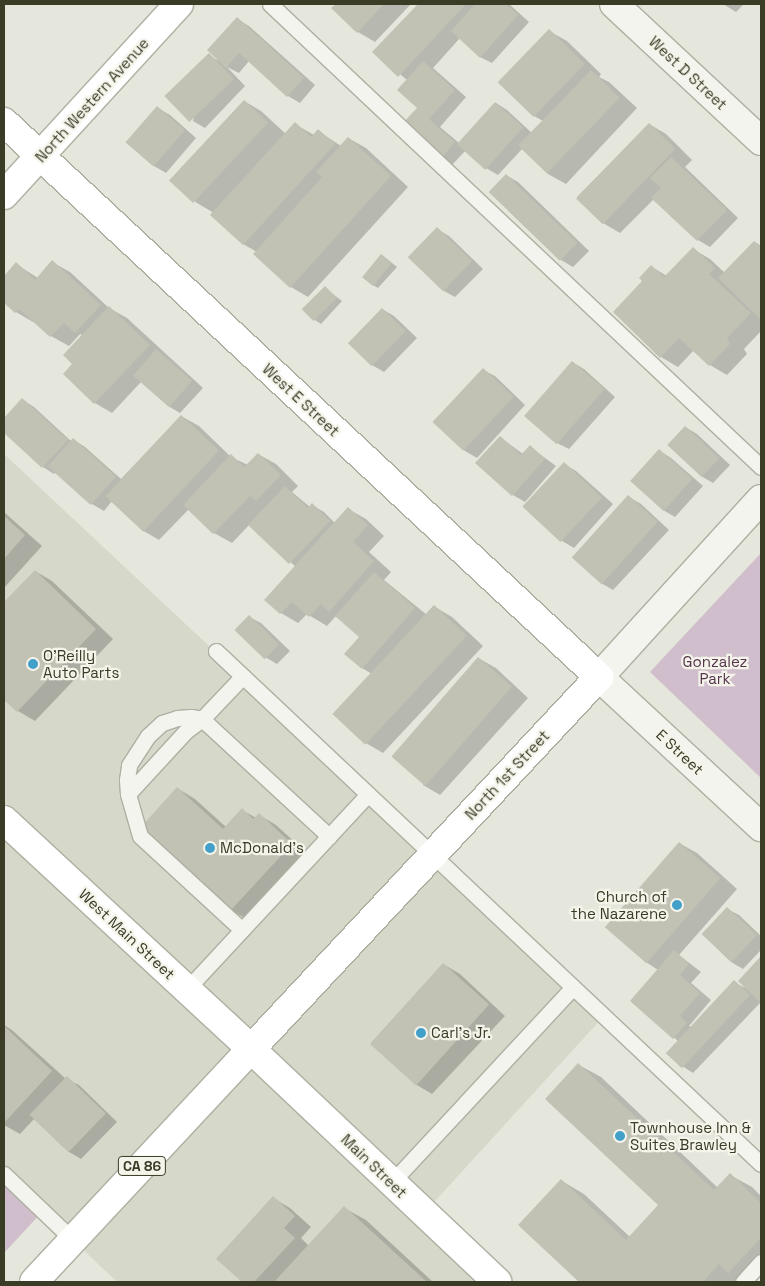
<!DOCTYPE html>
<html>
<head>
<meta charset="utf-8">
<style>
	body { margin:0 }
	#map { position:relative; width:765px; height:1286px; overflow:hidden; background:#e5e6dc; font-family:"Space Grotesk",sans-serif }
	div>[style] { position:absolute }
	.built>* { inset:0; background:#d6d8ca }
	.green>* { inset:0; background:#d0becc }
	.shadow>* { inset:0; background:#0003 }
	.building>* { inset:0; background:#c1c2b4; transform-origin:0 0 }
	.roads { filter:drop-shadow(1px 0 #aeb0a2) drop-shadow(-1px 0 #aeb0a2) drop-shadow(0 1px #aeb0a2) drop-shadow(0 -1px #aeb0a2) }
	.lane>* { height:15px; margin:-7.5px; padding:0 7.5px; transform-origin:7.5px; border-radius:7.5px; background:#f4f4ef }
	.street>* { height:28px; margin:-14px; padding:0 14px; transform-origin:14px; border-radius:14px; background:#f4f4ef }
	.secondary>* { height:28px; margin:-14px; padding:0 14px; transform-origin:14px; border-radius:14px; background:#fff }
	.primary>* { height:28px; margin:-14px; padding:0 14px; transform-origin:14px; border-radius:14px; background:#fff }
	.highway>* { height:28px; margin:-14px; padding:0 14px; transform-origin:14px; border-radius:14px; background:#fff }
	.dots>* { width:14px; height:14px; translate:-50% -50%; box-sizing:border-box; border:2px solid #f4f4eb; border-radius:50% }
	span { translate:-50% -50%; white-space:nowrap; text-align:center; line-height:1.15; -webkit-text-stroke:4.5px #f4f4eb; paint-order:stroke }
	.shield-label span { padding:1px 4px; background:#f4f4eb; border:1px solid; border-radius:4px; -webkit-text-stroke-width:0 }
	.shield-label { font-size:14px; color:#3a3c26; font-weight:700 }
	.street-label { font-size:15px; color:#3a3c26 }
	.poi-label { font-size:15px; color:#3a3c26 }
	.left { translate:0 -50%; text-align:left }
	.right { translate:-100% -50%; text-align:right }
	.park-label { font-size:15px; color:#57344e }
	.frame { position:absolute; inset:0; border:5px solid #3a3c26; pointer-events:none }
</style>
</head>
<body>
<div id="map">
	<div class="built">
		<div style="clip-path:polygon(4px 454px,604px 1016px,424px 1213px,498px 1282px,117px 1282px,4px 1174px)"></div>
	</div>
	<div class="green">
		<div style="clip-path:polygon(761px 553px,761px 778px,650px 672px)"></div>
		<div style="clip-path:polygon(4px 1174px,43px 1211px,4px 1253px)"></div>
	</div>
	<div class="shadow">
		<div style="clip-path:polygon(337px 4px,411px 4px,375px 42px,358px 32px,333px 8px)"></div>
		<div style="clip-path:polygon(419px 4px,509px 4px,529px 22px,492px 63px,480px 57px,460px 38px,433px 68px,466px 97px,440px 127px,459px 143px,496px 103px,507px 110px,533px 134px,545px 122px,534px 116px,549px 31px,567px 41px,601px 74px,599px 77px,609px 82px,637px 108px,566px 184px,548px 174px,522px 149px,498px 175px,486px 168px,466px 150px,451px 166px,439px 160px,407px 80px,374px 52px)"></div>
		<div style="clip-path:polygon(723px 4px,744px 4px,736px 12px)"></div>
		<div style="clip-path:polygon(237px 19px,249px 26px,315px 85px,300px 103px,288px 96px,249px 61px,239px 73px,227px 67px,245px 86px,205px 128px,193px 121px,209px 55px,217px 60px)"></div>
		<div style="clip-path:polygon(244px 101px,261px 111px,286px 134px,295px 124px,314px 135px,318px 131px,341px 146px,348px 138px,366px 148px,408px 187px,308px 297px,291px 287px,257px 252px,243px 244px,214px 213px,197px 203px,173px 182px)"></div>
		<div style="clip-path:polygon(158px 108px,170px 115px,196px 138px,166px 173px,154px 166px)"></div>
		<div style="clip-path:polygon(649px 124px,666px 134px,692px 160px,685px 167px,738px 218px,710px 247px,698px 240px,654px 199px,620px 233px,603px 223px,577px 197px)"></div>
		<div style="clip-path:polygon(506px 175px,518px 182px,589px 251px,573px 267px,561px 260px,490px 192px)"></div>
		<div style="clip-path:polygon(437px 229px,449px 236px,483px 269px,455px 297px,444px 291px)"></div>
		<div style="clip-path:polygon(755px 242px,761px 246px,761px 331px,744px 349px,747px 354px,727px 375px,710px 365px,694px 350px,678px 367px,661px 357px,644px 281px,652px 267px,667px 276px,693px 249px,710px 259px,725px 273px)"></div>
		<div style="clip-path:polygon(382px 255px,397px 267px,378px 288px,373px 285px)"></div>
		<div style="clip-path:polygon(52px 262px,70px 272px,109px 308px,127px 318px,203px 388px,180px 413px,168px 406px,141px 382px,112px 413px,95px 403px,74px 364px,83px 336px,80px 334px,69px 346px,51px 336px,34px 321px,33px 322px,16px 312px,4px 301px,4px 278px,16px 264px,38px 278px)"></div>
		<div style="clip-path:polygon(325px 288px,342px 301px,321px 324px,315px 320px)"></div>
		<div style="clip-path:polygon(382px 309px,394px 316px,417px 338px,384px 372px,372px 365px,349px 343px)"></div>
		<div style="clip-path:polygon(572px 362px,584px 369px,615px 397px,569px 449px,557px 443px)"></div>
		<div style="clip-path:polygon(483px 370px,495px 376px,525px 405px,477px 458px,465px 451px,434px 423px)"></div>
		<div style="clip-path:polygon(23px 400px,34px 407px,72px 442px,74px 440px,85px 447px,121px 479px,181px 416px,199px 426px,231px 457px,248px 465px,258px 454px,276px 464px,298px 486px,292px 492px,310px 507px,312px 505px,324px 512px,335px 523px,348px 509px,366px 519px,384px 536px,369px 552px,391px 572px,384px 580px,427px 615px,435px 607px,452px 617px,483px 646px,383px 753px,366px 743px,335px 714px,372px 674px,362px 668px,360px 637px,336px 616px,327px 626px,307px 614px,298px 623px,281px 613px,266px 600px,296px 567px,250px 524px,232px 543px,214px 533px,189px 509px,159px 540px,142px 530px,112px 501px,104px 511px,92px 504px,56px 472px,54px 474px,43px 467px,4px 432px,4px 420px)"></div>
		<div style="clip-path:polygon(685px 427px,697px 434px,730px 465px,713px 483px,701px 476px,669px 445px)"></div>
		<div style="clip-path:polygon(500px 437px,523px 454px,530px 447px,556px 466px,525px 502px,513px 495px)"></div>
		<div style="clip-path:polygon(660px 451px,671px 458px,703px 486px,675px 517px,663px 510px,632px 481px)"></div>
		<div style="clip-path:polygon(564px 464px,576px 471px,613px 504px,574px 548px,562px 541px)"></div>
		<div style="clip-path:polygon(629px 497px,641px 504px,669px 530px,613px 590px,601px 583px)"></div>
		<div style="clip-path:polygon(4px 512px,42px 546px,4px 588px)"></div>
		<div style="clip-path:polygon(35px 571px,52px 581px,113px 639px,35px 721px,18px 711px,4px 698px,4px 604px)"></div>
		<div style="clip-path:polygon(249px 617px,261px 623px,290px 651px,277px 664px,265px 657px,236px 630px)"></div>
		<div style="clip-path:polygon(478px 658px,496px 668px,528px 698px,440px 795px,423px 785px)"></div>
		<div style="clip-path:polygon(177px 788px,195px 799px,226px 827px,242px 810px,256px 818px,259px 815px,276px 825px,309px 855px,248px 920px,231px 910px)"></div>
		<div style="clip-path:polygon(679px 843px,697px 853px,737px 889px,679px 955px,701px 972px,691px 983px,711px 1000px,689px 1026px,691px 1027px,734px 982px,745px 988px,739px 981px,761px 958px,761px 1002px,693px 1073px,682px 1066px,678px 1041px,631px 1001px,658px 970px,646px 962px,606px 927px)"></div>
		<div style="clip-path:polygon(727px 909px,739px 915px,761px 936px,761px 950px,743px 969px,731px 962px,702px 934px)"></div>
		<div style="clip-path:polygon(443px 964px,460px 974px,505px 1016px,432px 1094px,415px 1084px,371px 1043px)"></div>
		<div style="clip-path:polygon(4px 1025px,12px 1030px,66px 1079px,79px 1085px,117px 1122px,81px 1159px,69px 1152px,34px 1119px,20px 1134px,4px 1125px)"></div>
		<div style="clip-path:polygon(579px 1065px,601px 1077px,718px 1188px,730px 1175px,752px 1187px,761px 1196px,761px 1274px,754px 1282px,581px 1282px,520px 1225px,562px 1181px,584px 1194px,630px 1237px,660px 1205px)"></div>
		<div style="clip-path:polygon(273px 1198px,290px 1208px,311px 1227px,301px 1238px,309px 1246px,344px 1208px,366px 1220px,433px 1282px,244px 1282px,217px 1258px)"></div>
	</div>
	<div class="building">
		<div style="clip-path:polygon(336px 4px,384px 4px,357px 33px,331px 8px)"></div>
		<div style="clip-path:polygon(418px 4px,466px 4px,398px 77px,372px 52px)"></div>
		<div style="clip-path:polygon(475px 4px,506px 4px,518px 15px,480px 58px,451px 31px)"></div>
		<div style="clip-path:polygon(237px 17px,304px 78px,287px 97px,239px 53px,226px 68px,207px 50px)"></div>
		<div style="left:549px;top:29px;width:50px;height:74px;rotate:44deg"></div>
		<div style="left:209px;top:53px;width:36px;height:62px;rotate:46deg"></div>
		<div style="clip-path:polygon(423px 61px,455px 90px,429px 119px,455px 142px,439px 161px,400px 126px,417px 108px,397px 90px)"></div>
		<div style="left:591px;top:70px;width:40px;height:105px;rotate:44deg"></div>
		<div style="left:244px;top:100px;width:33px;height:110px;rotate:43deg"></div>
		<div style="left:495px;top:102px;width:38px;height:57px;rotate:42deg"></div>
		<div style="left:157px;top:106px;width:37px;height:48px;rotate:41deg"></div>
		<div style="clip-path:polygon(295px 122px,311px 137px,318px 129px,335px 144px,243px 245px,210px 215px)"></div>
		<div style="left:649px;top:123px;width:37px;height:105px;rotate:44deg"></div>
		<div style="clip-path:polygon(348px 137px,391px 176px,290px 288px,253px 254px,322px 177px,316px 172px)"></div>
		<div style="clip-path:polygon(671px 157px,727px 210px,697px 241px,651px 198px,661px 188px,650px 178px)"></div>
		<div style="left:506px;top:174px;width:99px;height:25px;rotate:44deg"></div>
		<div style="left:437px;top:227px;width:49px;height:42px;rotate:44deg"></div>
		<div style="clip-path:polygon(754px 241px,761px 248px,761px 320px,718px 278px)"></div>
		<div style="clip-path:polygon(693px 247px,715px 268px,709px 274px,751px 313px,727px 338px,730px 344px,709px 366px,679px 338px,660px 358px,613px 312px,642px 281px,639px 278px,651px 265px,664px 277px)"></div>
		<div style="left:381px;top:254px;width:14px;height:30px;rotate:39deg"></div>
		<div style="clip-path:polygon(52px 260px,101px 305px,75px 333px,64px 323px,50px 337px,19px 309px,15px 313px,4px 303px,4px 276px,16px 262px,35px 280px)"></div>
		<div style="left:325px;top:286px;width:17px;height:33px;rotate:45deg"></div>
		<div style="clip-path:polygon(109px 306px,150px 345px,94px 404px,63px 374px,72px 364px,63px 355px)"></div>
		<div style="left:382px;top:308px;width:33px;height:49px;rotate:44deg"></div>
		<div style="left:156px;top:349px;width:48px;height:35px;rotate:41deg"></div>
		<div style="left:572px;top:361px;width:43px;height:73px;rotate:41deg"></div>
		<div style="left:483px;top:368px;width:42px;height:74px;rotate:43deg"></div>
		<div style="clip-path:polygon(22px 398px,68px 440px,42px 468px,4px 433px,4px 418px)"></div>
		<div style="left:181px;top:415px;width:52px;height:111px;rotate:43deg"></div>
		<div style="left:685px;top:426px;width:47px;height:26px;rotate:43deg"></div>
		<div style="clip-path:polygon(500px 436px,521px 455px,530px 445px,545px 459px,512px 496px,475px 463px)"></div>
		<div style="left:73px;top:438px;width:58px;height:38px;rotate:42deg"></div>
		<div style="left:659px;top:449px;width:45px;height:43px;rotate:42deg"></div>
		<div style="clip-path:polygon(258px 453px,281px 475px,256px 501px,250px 496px,213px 534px,183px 505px,231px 454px,244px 467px)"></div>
		<div style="left:564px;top:462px;width:52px;height:61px;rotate:43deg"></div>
		<div style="clip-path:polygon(285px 486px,308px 508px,312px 503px,330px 521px,289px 564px,248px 525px)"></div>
		<div style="left:628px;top:495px;width:40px;height:84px;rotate:42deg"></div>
		<div style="clip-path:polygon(348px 507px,368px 525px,353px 542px,374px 561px,329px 612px,321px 604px,309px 617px,292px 602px,280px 614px,264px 600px)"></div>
		<div style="clip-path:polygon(4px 516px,25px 535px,4px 559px)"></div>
		<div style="clip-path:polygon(35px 570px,96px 629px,17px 712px,4px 700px,4px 602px)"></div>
		<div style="clip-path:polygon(374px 572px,415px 608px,362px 669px,344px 654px,359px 637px,335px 616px)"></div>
		<div style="left:434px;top:605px;width:45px;height:149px;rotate:43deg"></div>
		<div style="left:249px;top:615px;width:42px;height:21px;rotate:44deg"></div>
		<div style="left:478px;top:657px;width:45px;height:132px;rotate:41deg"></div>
		<div style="clip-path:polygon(177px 787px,223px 829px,242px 808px,253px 819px,259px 813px,292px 844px,230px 911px,140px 828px)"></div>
		<div style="left:679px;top:842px;width:55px;height:113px;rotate:41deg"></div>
		<div style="left:727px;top:907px;width:41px;height:37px;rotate:43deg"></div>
		<div style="clip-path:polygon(674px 950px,689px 964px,680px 975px,700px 993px,680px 1016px,687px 1023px,673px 1039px,630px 1001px)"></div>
		<div style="clip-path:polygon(761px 956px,761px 1001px,760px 1002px,738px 981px)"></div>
		<div style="left:443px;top:963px;width:62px;height:109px;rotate:42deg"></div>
		<div style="left:734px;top:980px;width:22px;height:100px;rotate:43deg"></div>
		<div style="clip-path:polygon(4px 1026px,52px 1071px,4px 1123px)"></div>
		<div style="clip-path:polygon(578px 1063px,714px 1190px,730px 1173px,761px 1203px,761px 1238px,728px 1273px,719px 1264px,703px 1282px,579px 1282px,518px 1225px,561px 1179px,626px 1240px,658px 1205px,545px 1099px)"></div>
		<div style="left:67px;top:1076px;width:54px;height:54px;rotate:44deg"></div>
		<div style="clip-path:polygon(273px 1196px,295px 1216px,284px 1228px,295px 1238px,254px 1282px,242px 1282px,216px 1259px)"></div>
		<div style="clip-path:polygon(344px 1206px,427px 1282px,274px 1282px)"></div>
	</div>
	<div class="roads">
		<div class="lane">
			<div style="left:270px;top:4px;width:675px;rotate:43.32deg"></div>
			<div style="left:216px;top:651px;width:748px;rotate:43.27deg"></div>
			<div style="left:128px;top:794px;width:86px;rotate:-47.4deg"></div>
			<div style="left:186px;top:731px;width:20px;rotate:-37deg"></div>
			<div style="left:202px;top:719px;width:59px;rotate:-46.4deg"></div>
			<div style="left:241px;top:929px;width:137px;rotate:-137.4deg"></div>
			<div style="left:140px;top:836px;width:44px;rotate:-105.9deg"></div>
			<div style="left:128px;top:794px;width:14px;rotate:-94deg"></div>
			<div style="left:127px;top:780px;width:15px;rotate:-82deg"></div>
			<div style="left:129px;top:765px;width:35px;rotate:-57deg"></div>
			<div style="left:148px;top:736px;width:19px;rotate:-43deg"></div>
			<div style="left:162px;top:723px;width:16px;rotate:-18deg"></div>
			<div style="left:177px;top:718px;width:14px;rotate:-4deg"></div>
			<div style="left:191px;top:717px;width:11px;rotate:10deg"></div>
			<div style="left:202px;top:719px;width:173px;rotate:42.7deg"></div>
			<div style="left:187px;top:989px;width:266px;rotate:-47.1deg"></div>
			<div style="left:4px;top:1174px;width:95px;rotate:43.7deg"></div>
			<div style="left:391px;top:1183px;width:267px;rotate:-47.1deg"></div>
			<div style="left:743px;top:1282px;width:27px;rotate:-48deg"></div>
		</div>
		<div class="street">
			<div style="left:614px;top:4px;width:201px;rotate:43deg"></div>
			<div style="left:761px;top:499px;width:241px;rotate:132.3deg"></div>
			<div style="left:599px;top:677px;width:221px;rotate:42.8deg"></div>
		</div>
		<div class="secondary">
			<div style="left:4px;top:122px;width:814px;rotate:43.01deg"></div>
			<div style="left:599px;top:677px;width:509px;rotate:133.09deg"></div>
			<div style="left:4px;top:195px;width:259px;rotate:-47.5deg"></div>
		</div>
		<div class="primary">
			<div style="left:251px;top:1049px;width:339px;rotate:43.4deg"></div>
		</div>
		<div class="highway">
			<div style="left:4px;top:820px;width:337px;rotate:42.8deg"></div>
			<div style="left:251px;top:1049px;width:318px;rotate:133deg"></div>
		</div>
	</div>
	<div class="dots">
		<div style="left:33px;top:664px;background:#43a1c9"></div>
		<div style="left:210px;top:848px;background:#43a1c9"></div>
		<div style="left:677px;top:905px;background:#43a1c9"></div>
		<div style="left:421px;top:1033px;background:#43a1c9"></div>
		<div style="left:620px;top:1136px;background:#43a1c9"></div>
	</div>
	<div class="shield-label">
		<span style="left:142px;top:1166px">CA 86</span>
	</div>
	<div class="street-label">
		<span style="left:688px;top:73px;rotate:43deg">West D Street</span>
		<span style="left:92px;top:100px;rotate:-48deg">North Western Avenue</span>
		<span style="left:301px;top:400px;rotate:43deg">West E Street</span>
		<span style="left:680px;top:752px;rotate:43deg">E Street</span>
		<span style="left:507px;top:775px;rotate:-47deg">North 1st Street</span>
		<span style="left:127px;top:934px;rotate:43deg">West Main Street</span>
		<span style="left:374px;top:1166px;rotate:44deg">Main Street</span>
	</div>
	<div class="poi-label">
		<span class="left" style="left:43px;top:664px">O'Reilly<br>Auto Parts</span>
		<span class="left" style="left:220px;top:848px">McDonald's</span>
		<span class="right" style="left:667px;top:905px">Church of<br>the Nazarene</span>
		<span class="left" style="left:431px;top:1033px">Carl's Jr.</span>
		<span class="left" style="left:630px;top:1136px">Townhouse Inn &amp;<br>Suites Brawley</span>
	</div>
	<div class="park-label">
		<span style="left:715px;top:670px">Gonzalez<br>Park</span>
	</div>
	<div class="frame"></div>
</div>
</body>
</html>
